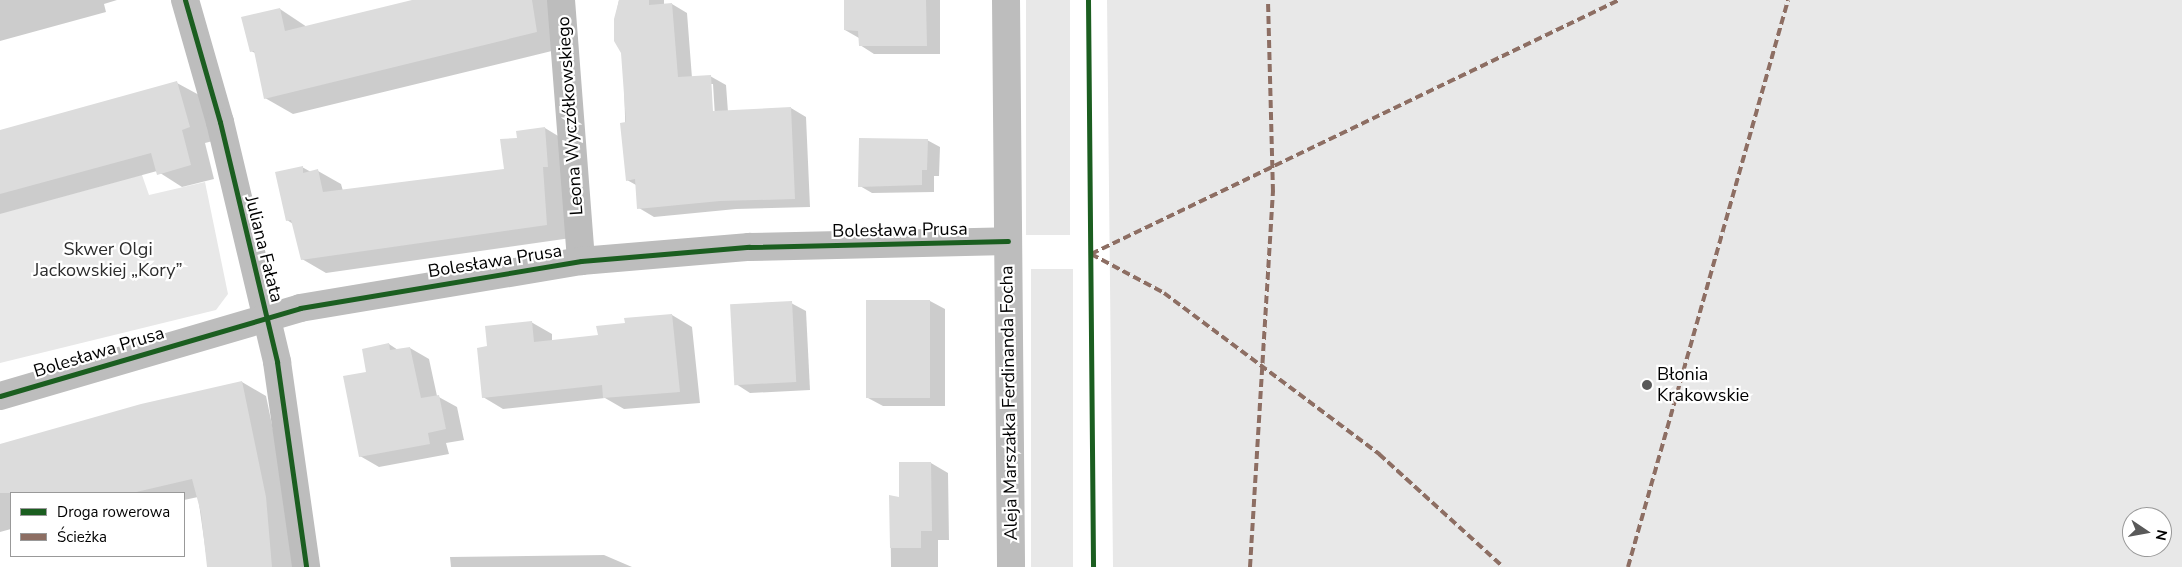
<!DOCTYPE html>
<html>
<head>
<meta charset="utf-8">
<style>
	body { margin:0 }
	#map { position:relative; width:2182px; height:567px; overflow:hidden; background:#fff; font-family:"Nunito Sans",sans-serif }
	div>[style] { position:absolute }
	.green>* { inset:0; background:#e8e8e8; transform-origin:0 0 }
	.shadow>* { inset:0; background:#0003 }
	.building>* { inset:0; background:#dcdcdc; transform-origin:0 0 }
	.minor>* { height:28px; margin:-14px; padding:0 14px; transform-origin:14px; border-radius:14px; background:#bdbdbd }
	.tertiary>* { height:28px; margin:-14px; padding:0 14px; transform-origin:14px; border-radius:14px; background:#bdbdbd }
	.quiet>* { height:4px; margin-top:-2px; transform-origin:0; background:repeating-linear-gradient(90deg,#8d6e63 0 8px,transparent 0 12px) }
	.cycleway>* { height:5px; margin:-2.5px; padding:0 2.5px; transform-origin:2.5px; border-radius:2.5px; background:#1b5e20 }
	.dots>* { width:14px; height:14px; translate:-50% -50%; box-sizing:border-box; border:2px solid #fff; border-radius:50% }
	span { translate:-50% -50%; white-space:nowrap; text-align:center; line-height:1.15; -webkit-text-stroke:4.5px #fff; paint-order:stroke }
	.street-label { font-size:18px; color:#000 }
	.park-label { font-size:18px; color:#2d2d2d }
	.poi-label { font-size:18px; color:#000 }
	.left { translate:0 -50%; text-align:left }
	.legend { position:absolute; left:10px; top:492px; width:175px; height:65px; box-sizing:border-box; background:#fff; border:1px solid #999; margin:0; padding:6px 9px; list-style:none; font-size:15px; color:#000 }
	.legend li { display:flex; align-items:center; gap:10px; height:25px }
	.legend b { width:25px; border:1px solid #999 }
	.north { position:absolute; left:2122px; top:507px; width:50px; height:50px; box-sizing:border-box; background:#fff; border:1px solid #999; border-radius:50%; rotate:102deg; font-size:14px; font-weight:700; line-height:20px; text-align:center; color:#000 }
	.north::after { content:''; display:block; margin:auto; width:18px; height:22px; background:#595959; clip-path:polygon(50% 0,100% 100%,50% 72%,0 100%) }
</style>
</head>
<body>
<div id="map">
	<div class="green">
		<div style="left:1026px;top:0;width:44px;height:235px"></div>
		<div style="clip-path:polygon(evenodd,1107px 0,2182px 0,2182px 567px,1113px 567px,1107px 0,2132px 517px,2162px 517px,2162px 547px,2132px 547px,2132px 517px)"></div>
		<div style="clip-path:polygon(142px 175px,149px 195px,205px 182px,228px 294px,216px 310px,0 363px,0 214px)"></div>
		<div style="left:1073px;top:269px;width:298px;height:42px;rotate:90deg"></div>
	</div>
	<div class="shadow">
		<div style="clip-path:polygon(0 0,117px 0,104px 4px,106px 12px,0 41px)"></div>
		<div style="clip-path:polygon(418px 0,556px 0,564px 48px,293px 114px,265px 98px,255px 53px,251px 51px,280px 9px,307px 27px)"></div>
		<div style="clip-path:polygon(evenodd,619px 0,664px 0,664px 5px,672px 4px,687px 13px,692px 78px,710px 76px,726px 85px,728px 112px,791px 108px,806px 117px,810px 207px,736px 209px,654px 217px,639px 208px,636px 185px,627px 180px,623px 53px,615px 19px,619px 0,710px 84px,713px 84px,715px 117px,712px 118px,710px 84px)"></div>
		<div style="clip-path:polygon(845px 0,940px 0,940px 54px,874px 54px,860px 45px,859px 38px,845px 30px)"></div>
		<div style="clip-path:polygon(177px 83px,201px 96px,213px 141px,205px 143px,214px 179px,182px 187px,157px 171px,0 214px,0 132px)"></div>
		<div style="clip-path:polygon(545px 128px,568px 142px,571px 238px,326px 273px,302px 259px,293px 224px,287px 220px,302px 167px,311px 172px,318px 171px,341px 184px,343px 191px,505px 170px,519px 139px)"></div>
		<div style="clip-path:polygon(927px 140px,940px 147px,939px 176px,934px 176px,934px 192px,872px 193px,860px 186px)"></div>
		<div style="clip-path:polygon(930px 301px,945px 309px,945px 406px,883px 406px,868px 398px)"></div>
		<div style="clip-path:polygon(791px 303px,806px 311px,810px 390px,750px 393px,736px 384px)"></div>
		<div style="clip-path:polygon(672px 315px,692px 327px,700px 403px,624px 409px,605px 398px,503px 409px,483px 397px,489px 347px,531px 322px,552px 334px,552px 341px,599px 336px,626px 324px)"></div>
		<div style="clip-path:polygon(389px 344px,398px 350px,410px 348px,429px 359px,437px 396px,457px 407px,464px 440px,446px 443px,449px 454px,379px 467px,360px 456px,368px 373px)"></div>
		<div style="clip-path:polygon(242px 382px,266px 396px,290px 511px,295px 567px,208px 567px,198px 497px,184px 500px,184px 493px,11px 493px,11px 529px,0 532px,0 445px)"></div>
		<div style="clip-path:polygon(931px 463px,948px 473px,949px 540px,938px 540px,938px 567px,891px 567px,890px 497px,900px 499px)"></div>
		<div style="clip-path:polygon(604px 555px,632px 567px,451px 567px,450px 557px)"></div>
	</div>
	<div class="building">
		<div style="clip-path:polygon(412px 0,532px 0,537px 32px,264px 99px,254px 51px,250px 52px,241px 17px,280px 8px,285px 31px)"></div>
		<div style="clip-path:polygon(619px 0,649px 0,649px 5px,672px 3px,678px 77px,711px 75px,713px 111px,791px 107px,795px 199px,720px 201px,637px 209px,635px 179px,626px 181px,620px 123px,626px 122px,621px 53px,614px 41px,614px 19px)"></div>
		<div style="clip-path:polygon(844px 0,926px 0,927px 46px,859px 46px,858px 31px,844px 30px)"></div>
		<div style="clip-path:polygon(177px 81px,190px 127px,182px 130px,191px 165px,157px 175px,151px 153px,0 194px,0 130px)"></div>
		<div style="clip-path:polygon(545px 127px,548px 167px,543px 167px,547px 225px,301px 260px,291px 220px,286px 221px,275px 172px,303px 166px,303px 173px,318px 169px,323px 192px,504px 169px,500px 139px,517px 138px,516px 131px)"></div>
		<div style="clip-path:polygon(859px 138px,928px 139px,927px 170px,922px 170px,922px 185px,858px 187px)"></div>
		<div style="left:866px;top:300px;width:64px;height:98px"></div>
		<div style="left:792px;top:301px;width:81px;height:62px;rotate:87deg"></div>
		<div style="clip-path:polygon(672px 314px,680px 392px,603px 398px,602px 385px,482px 398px,477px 348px,487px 346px,485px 326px,532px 321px,534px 342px,598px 335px,596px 326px,625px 323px,624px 318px)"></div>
		<div style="clip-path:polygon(389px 343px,390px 350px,410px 347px,421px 398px,439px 395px,446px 429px,428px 433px,430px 444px,359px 457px,343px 376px,366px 372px,362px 349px)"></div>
		<div style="clip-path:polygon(242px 381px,266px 497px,272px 567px,207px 567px,201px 513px,192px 479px,132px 493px,0 493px,0 444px,141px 404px)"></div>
		<div style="clip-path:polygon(899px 462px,931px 462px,932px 531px,921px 531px,921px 548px,890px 548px,889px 495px,899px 497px)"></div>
	</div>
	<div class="minor">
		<div style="left:185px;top:0;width:127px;rotate:74deg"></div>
		<div style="left:220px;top:122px;width:247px;rotate:76.6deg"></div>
		<div style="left:277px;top:362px;width:207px;rotate:81.9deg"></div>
		<div style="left:561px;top:0;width:262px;rotate:85.6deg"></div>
		<div style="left:0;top:396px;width:313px;rotate:-16.3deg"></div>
		<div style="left:300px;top:308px;width:285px;rotate:-9.5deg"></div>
		<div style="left:581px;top:261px;width:169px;rotate:-4.8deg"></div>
		<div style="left:749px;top:247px;width:259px;rotate:-1.3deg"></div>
	</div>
	<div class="tertiary">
		<div style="left:1006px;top:0;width:567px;rotate:89.49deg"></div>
	</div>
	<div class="quiet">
		<div style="left:1091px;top:254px;width:586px;rotate:-25.69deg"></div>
		<div style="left:1091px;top:254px;width:83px;rotate:28.1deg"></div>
		<div style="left:1164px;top:293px;width:269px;rotate:36.8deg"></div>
		<div style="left:1379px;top:454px;width:168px;rotate:42.3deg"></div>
		<div style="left:1250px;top:567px;width:376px;rotate:-86.5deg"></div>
		<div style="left:1273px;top:192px;width:192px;rotate:-91.5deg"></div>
		<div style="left:1628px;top:567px;width:589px;rotate:-74.24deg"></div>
	</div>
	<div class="cycleway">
		<div style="left:185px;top:0;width:127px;rotate:74deg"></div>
		<div style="left:220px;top:122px;width:247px;rotate:76.6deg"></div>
		<div style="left:277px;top:362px;width:207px;rotate:81.9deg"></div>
		<div style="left:1088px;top:0;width:567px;rotate:89.49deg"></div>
		<div style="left:0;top:396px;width:313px;rotate:-16.3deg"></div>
		<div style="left:300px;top:308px;width:285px;rotate:-9.5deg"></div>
		<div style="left:581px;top:261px;width:169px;rotate:-4.8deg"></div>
		<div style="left:749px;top:247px;width:259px;rotate:-1.3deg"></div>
	</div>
	<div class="dots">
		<div style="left:1647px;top:385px;background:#595959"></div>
	</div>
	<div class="street-label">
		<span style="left:570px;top:116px;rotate:-94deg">Leona Wyczółkowskiego</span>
		<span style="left:900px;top:230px;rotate:-1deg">Bolesława Prusa</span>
		<span style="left:264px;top:249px;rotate:76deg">Juliana Fałata</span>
		<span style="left:495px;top:261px;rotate:-9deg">Bolesława Prusa</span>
		<span style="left:99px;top:352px;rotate:-17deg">Bolesława Prusa</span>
		<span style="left:1009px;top:403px;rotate:-91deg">Aleja Marszałka Ferdinanda Focha</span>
	</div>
	<div class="park-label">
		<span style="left:108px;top:260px">Skwer Olgi<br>Jackowskiej „Kory”</span>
	</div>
	<div class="poi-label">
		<span class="left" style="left:1657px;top:385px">Błonia<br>Krakowskie</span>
	</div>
	<ul class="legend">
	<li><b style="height:6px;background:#1b5e20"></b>Droga rowerowa</li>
	<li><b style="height:6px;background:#8d6e63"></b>Ścieżka</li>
	</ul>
	<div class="north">N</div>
</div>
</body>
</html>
